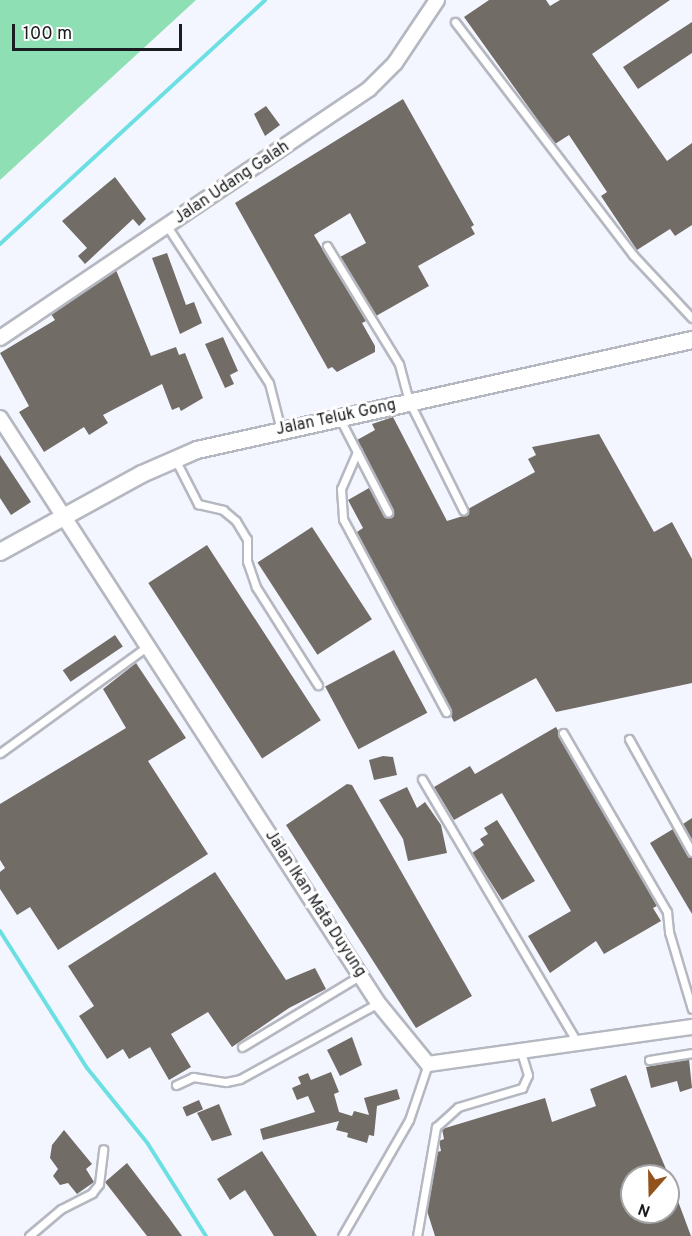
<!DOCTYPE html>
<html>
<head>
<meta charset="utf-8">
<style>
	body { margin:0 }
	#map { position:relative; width:692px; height:1236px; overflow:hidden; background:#f4f6ff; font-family:Overpass,sans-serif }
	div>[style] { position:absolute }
	.green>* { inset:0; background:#8fdfb5 }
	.stream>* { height:4px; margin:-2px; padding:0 2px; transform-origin:2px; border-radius:2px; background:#6cdfe3 }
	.building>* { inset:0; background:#726c66; transform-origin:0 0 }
	.roads { filter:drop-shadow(2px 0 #b6b8c1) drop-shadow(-2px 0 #b6b8c1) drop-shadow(0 2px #b6b8c1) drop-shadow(0 -2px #b6b8c1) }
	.service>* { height:7px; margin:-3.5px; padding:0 3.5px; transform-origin:3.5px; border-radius:3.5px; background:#fff }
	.minor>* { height:14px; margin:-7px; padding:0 7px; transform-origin:7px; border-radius:7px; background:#fff }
	.tertiary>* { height:16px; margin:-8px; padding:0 8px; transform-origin:8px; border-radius:8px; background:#fff }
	span { translate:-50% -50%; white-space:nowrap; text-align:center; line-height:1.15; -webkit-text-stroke:6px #fff; paint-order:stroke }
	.street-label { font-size:16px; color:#1b1c1f }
	.north { position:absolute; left:620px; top:1164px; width:60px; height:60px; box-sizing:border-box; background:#fff; border:2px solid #a4a4a5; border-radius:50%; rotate:200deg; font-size:16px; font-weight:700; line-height:24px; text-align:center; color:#1b1c1f }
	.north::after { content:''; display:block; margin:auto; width:21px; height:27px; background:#92521b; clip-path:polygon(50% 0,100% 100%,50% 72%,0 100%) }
	.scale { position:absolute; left:12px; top:24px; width:170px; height:27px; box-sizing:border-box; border:3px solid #1b1c1f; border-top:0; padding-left:8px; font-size:18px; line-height:21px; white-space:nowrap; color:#1b1c1f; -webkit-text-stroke:4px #fff; paint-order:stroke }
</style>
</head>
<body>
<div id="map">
	<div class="green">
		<div style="clip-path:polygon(0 0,196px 0,0 180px)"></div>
	</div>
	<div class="stream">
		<div style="left:0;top:244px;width:360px;rotate:-42.6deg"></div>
		<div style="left:0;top:931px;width:162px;rotate:57.6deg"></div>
		<div style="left:87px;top:1068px;width:97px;rotate:51.2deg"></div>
		<div style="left:148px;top:1144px;width:109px;rotate:57.8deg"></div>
	</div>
	<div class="building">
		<div style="clip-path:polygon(489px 0,546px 0,550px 6px,560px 0,670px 0,592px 54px,667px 161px,692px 143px,692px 225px,675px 236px,670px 229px,637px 250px,601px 196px,607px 192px,569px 135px,555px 144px,464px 17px)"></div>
		<div style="clip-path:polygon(692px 22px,692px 53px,638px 89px,623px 67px)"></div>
		<div style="clip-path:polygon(403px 99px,474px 225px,471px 227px,475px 234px,418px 266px,429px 286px,376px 316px,340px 257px,366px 243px,350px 213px,314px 235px,366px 321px,362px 323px,375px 346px,375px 352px,337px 372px,332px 367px,328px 369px,235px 203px)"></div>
		<div style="clip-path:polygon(266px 106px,280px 125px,265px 136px,254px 114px)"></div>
		<div style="clip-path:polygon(115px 177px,146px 219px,139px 226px,133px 219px,85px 264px,78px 256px,87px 248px,62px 221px)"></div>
		<div style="clip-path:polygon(167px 253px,186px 305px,194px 302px,202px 323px,180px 334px,152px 258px)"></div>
		<div style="clip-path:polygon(116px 270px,151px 356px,176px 347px,179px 355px,185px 353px,203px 398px,181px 411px,179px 407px,172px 410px,162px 384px,103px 415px,108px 423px,89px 435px,84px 427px,44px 452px,19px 412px,29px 406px,0 353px,55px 320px,51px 314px)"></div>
		<div style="clip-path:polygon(223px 337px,238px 371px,230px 375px,234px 384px,225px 388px,205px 344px)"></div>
		<div style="clip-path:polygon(393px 417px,447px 521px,466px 515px,468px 509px,535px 472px,528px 459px,536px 455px,532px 447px,599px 434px,654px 532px,672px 522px,692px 559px,692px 683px,556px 712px,536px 678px,454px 722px,357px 532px,363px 528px,348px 500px,369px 488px,385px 516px,393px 514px,357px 440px,375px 430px,372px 424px)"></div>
		<div style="clip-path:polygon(0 455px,31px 502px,11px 515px,0 498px)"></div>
		<div style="left:312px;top:527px;width:110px;height:65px;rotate:57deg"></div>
		<div style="left:207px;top:545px;width:209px;height:70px;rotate:57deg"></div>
		<div style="left:115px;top:635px;width:14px;height:63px;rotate:56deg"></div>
		<div style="left:394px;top:650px;width:71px;height:78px;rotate:62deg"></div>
		<div style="clip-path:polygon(136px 663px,186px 738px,148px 761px,208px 854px,58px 950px,30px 907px,17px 915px,0 889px,0 872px,5px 868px,0 860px,0 804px,126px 728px,103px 689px)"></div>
		<div style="clip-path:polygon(556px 727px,657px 906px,653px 908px,661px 921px,604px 954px,596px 941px,550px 973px,528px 936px,571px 911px,502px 793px,454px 820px,434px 787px,470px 766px,475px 774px)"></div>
		<div style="clip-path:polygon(383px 756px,393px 757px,397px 775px,374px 780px,369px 760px)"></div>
		<div style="clip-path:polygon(347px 784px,352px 785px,472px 996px,416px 1028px,286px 825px)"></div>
		<div style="clip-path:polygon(407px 787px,417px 808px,425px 802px,441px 825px,447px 853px,408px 861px,403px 839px,379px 800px)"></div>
		<div style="clip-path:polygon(692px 818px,692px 840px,683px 824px)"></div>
		<div style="clip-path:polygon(497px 820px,535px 881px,502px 900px,472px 853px,484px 845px,480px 839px,488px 834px,484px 828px)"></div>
		<div style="clip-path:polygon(673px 829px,692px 858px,692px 914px,650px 843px)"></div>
		<div style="clip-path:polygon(215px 872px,286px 980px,315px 968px,326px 989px,289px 1008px,232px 1047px,208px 1012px,171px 1034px,191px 1067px,169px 1080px,150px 1047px,129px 1059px,123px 1049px,107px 1059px,79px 1016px,94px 1006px,68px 966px)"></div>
		<div style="clip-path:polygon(352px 1037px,362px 1065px,340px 1076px,327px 1050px)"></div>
		<div style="clip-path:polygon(689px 1059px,692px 1088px,680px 1092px,677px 1081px,651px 1088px,646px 1067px)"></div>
		<div style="clip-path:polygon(331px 1072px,339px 1092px,334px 1094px,339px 1112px,352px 1116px,354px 1111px,369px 1115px,364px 1098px,397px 1089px,400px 1099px,377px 1106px,374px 1136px,369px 1135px,367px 1143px,347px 1137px,348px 1133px,336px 1130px,339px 1121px,263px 1140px,260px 1129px,315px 1112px,308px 1096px,297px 1100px,292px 1088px,301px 1084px,298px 1077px,308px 1073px,311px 1080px)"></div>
		<div style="clip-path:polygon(626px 1075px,669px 1176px,632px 1176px,632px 1212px,668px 1212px,669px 1177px,691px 1236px,435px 1236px,427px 1211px,437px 1152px,441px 1151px,439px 1141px,444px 1139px,442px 1129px,545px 1098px,552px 1122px,596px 1106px,590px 1089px)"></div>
		<div style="left:199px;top:1100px;width:10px;height:18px;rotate:66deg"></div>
		<div style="clip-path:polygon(219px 1104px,232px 1135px,212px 1141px,197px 1113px)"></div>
		<div style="clip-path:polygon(64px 1130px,92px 1164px,86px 1169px,94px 1182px,77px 1194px,68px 1183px,60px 1185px,53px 1176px,58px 1169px,50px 1158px,52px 1145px)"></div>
		<div style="clip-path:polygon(262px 1151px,317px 1236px,274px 1236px,245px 1190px,230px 1200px,217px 1179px)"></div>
		<div style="clip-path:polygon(127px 1163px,169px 1218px,182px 1236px,147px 1236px,105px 1182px)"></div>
	</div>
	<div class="roads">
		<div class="service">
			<div style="left:455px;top:22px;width:293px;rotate:52.6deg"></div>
			<div style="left:633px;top:255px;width:86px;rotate:46.9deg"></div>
			<div style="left:167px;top:226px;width:187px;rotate:57deg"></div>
			<div style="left:269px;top:383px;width:49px;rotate:75.7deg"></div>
			<div style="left:327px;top:246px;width:138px;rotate:58.6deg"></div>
			<div style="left:399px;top:364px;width:38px;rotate:75deg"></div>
			<div style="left:409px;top:401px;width:122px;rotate:63.6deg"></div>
			<div style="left:340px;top:419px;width:105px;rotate:62.7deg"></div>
			<div style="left:357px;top:452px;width:40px;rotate:113.4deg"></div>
			<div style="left:341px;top:489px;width:30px;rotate:86deg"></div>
			<div style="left:343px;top:519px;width:219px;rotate:61.9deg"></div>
			<div style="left:175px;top:459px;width:51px;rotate:62.9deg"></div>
			<div style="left:198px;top:504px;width:26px;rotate:13deg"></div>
			<div style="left:223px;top:510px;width:17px;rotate:40deg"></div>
			<div style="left:236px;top:521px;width:21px;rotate:59deg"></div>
			<div style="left:247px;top:539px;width:22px;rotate:90deg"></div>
			<div style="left:247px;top:561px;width:28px;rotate:71deg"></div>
			<div style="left:256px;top:587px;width:116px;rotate:57.7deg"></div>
			<div style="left:563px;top:733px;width:207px;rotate:59.8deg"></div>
			<div style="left:667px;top:912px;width:20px;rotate:84deg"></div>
			<div style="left:669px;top:932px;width:80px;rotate:73.4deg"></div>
			<div style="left:629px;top:739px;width:129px;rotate:60.9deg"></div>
			<div style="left:0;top:753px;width:183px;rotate:-35.9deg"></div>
			<div style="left:422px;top:779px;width:308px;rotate:59.5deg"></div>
			<div style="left:242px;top:1047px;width:139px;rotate:-31.2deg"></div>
			<div style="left:649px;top:1060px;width:44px;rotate:-9.2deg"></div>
			<div style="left:176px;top:1085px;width:19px;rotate:-25deg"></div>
			<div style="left:193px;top:1077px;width:33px;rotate:9deg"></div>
			<div style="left:226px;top:1082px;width:14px;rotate:-12deg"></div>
			<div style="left:240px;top:1079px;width:158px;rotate:-28.8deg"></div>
			<div style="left:29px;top:1236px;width:42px;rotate:-40.2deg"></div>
			<div style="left:61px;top:1209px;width:35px;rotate:-27deg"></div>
			<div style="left:92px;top:1193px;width:11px;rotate:-52deg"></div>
			<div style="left:99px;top:1184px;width:35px;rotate:-83deg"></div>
			<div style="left:342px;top:1236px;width:134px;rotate:-60deg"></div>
			<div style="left:409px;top:1120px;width:59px;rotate:-71.3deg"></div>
			<div style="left:417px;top:1236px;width:111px;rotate:-80.1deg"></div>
			<div style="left:436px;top:1127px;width:30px;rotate:-42deg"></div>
			<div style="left:458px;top:1107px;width:67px;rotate:-16.5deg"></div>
			<div style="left:522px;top:1088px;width:14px;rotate:-65deg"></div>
			<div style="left:528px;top:1075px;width:24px;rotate:-107deg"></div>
		</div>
		<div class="minor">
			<div style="left:0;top:338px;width:445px;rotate:-34deg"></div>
			<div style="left:369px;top:89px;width:37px;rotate:-45deg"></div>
			<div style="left:395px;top:63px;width:76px;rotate:-56.3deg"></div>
			<div style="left:0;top:418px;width:696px;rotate:57.13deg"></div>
			<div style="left:378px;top:1003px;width:79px;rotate:50.7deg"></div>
			<div style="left:428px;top:1064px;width:267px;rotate:-8deg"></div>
		</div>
		<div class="tertiary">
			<div style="left:0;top:552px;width:162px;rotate:-28.8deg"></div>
			<div style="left:142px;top:474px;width:60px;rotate:-23.6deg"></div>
			<div style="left:197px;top:450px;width:507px;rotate:-12.53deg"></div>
		</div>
	</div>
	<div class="street-label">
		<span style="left:232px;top:183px;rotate:-34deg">Jalan Udang Galah</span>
		<span style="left:336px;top:418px;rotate:-12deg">Jalan Teluk Gong</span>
		<span style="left:315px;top:904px;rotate:57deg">Jalan Ikan Mata Duyung</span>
	</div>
	<div class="north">N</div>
	<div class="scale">100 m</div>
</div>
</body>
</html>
